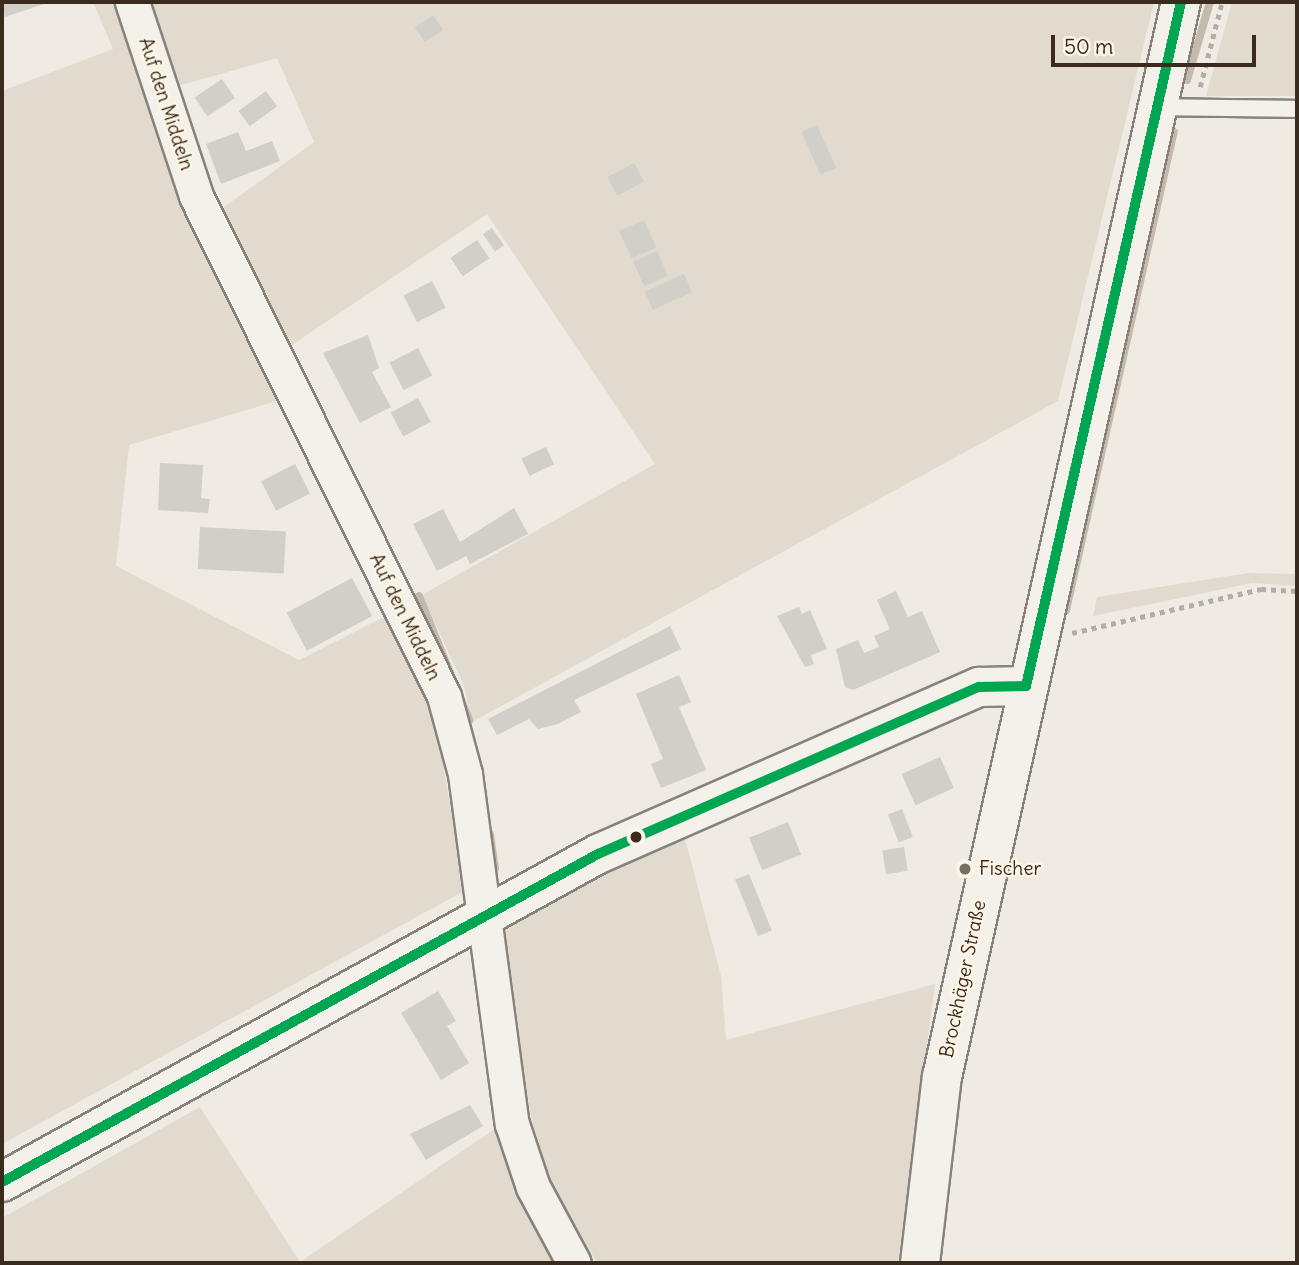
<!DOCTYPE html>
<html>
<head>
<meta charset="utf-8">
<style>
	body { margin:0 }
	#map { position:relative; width:1299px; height:1265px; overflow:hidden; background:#efebe2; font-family:Delius,sans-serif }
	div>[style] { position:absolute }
	.green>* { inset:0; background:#e1dace }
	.stream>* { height:8px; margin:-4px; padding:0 4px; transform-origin:4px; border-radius:4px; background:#c3baad }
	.building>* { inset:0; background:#d2cec8; transform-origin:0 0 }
	.path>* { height:4.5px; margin-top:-2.25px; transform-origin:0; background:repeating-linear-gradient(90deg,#b2aea7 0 5px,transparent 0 10px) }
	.roads { filter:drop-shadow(2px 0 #87827b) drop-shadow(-2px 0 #87827b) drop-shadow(0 2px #87827b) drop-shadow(0 -2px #87827b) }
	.lane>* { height:16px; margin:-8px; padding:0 8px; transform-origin:8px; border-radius:8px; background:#f4f1ea }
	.street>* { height:33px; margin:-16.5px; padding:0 16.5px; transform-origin:16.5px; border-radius:16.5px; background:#f4f1ea }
	.secondary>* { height:38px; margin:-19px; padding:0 19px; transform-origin:19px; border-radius:19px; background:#f4f1ea }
	.bus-1>* { height:10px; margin:-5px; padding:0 5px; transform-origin:5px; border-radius:5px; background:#00a651 }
	.dots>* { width:19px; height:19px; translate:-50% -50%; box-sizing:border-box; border:4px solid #fcf5e5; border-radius:50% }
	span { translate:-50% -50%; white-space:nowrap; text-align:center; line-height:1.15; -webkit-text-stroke:5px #fcf5e5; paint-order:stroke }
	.street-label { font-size:19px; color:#3b2a1e }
	.poi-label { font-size:19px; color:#3b2a1e }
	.left { translate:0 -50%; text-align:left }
	.frame { position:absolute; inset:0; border:4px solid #3b2a1e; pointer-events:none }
	.scale { position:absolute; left:1051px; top:35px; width:205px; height:32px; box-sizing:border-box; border:4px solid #3b2a1e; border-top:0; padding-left:9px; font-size:21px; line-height:24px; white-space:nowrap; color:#3b2a1e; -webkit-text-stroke:5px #fcf5e5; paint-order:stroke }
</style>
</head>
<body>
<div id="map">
	<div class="green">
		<div style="clip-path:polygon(93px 2px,117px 2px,280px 400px,129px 445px,116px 566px,299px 660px,390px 614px,432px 697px,464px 891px,2px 1144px,2px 91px,113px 49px)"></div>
		<div style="clip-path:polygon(146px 2px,1154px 2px,1058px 401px,472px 722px,464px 686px,422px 595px,655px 464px,487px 214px,292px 345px,220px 210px,314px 142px,277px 58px,174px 87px)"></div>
		<div style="clip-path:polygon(1232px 2px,1297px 2px,1297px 96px,1206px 96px)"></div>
		<div style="clip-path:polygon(1248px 573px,1297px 574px,1297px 586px,1252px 583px,1093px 616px,1097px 597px)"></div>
		<div style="clip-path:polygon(684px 835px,721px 976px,726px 1040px,935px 984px,898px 1263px,597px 1263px,550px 1180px,531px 1117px,503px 937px,515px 916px)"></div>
		<div style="clip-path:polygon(200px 1107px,300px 1262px,499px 1126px,559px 1263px,2px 1263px,2px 1218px)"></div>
	</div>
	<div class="stream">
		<div style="left:1187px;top:80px;width:81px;rotate:-73.6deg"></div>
		<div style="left:419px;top:596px;width:134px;rotate:68deg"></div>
		<div style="left:1066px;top:610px;width:490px;rotate:-77.3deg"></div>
		<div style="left:490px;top:834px;width:35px;rotate:82deg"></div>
	</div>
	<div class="building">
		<div style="clip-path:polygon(2px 2px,50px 2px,5px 17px)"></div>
		<div style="left:433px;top:15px;width:18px;height:22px;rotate:56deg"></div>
		<div style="left:222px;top:79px;width:23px;height:33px;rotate:56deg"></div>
		<div style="left:266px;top:91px;width:19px;height:34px;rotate:54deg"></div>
		<div style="left:817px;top:125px;width:47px;height:17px;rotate:66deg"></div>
		<div style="clip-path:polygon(238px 132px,246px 151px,272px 141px,280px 161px,221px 184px,206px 144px)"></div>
		<div style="left:634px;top:163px;width:21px;height:30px;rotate:62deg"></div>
		<div style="left:644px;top:220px;width:30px;height:27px;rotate:66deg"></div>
		<div style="left:492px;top:228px;width:21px;height:11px;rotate:55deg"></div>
		<div style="left:477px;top:240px;width:22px;height:32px;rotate:56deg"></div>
		<div style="left:657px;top:251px;width:27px;height:26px;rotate:66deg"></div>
		<div style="left:684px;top:274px;width:20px;height:43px;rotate:66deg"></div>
		<div style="left:432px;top:281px;width:30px;height:32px;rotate:63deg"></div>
		<div style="clip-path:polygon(368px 335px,379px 368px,372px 372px,391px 407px,360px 423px,323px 353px)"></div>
		<div style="left:418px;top:348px;width:31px;height:32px;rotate:63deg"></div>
		<div style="left:418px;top:398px;width:27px;height:31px;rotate:62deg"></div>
		<div style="left:546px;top:447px;width:19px;height:27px;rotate:65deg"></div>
		<div style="clip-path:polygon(160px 463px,203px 465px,201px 498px,210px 499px,208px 513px,158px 510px)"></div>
		<div style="left:295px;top:464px;width:33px;height:38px;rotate:63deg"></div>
		<div style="clip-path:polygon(514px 508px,528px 534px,470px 564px,466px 556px,437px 571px,413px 524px,443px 509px,460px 542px)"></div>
		<div style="left:200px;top:527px;width:86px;height:42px;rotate:3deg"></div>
		<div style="left:352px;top:578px;width:43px;height:74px;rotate:62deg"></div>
		<div style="clip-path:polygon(896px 591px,908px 617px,922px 611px,940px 652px,853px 690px,845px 687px,836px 649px,858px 640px,864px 653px,879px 647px,874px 636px,890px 629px,877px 600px)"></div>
		<div style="clip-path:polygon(799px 607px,802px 614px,810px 610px,827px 649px,811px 655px,814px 664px,805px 667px,777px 616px)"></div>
		<div style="clip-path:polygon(670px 626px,681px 649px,574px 700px,581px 712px,558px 724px,538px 729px,529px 719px,497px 735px,488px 719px)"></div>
		<div style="clip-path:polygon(679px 675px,691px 702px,679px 707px,706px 770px,661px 788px,651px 764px,663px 759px,636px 694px)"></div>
		<div style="left:940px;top:757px;width:34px;height:42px;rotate:66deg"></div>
		<div style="left:902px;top:809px;width:30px;height:15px;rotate:69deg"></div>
		<div style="left:788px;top:822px;width:35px;height:42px;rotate:68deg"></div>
		<div style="left:904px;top:847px;width:24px;height:22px;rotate:81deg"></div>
		<div style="left:749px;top:874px;width:61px;height:15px;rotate:68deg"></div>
		<div style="clip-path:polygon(438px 991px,456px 1021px,447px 1026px,469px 1063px,441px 1080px,401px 1013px)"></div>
		<div style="clip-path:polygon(470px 1105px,483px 1126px,426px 1160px,410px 1134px)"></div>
	</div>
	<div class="path">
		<div style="left:1200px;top:87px;width:88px;rotate:-75.5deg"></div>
		<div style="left:1072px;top:633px;width:194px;rotate:-13.1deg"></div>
		<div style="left:1261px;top:589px;width:36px;rotate:3deg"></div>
	</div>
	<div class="roads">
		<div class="lane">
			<div style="left:1156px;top:107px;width:141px;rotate:0.8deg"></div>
		</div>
		<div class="street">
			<div style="left:132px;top:2px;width:204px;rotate:71.7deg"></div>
			<div style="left:196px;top:196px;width:558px;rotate:63.62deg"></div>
			<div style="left:444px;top:696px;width:81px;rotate:74.9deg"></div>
			<div style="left:465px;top:774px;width:353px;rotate:82.4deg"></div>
			<div style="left:512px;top:1124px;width:66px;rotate:71.6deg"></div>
			<div style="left:533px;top:1187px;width:86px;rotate:61.7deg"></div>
		</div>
		<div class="secondary">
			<div style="left:2px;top:1182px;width:680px;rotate:-28.83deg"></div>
			<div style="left:598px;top:854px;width:416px;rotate:-23.7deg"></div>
			<div style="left:979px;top:687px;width:47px;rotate:-1.2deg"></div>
			<div style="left:920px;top:1263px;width:187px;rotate:-83.3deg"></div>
			<div style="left:942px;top:1077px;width:1101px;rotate:-77.47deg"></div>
		</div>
	</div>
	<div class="bus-1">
		<div style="left:1026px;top:686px;width:701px;rotate:-77.23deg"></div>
		<div style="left:2px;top:1182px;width:680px;rotate:-28.83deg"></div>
		<div style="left:598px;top:854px;width:416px;rotate:-23.7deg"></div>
		<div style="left:979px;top:687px;width:47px;rotate:-1.2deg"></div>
	</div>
	<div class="dots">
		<div style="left:636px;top:837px;background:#3b2a1e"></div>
		<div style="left:965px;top:869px;background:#7a6e63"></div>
	</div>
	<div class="street-label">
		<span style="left:166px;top:104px;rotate:72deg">Auf den Middeln</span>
		<span style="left:405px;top:617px;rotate:64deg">Auf den Middeln</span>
		<span style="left:963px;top:979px;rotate:-78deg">Brockhäger Straße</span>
	</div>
	<div class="poi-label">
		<span class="left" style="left:979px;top:869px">Fischer</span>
	</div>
	<div class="frame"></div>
	<div class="scale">50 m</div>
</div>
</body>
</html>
